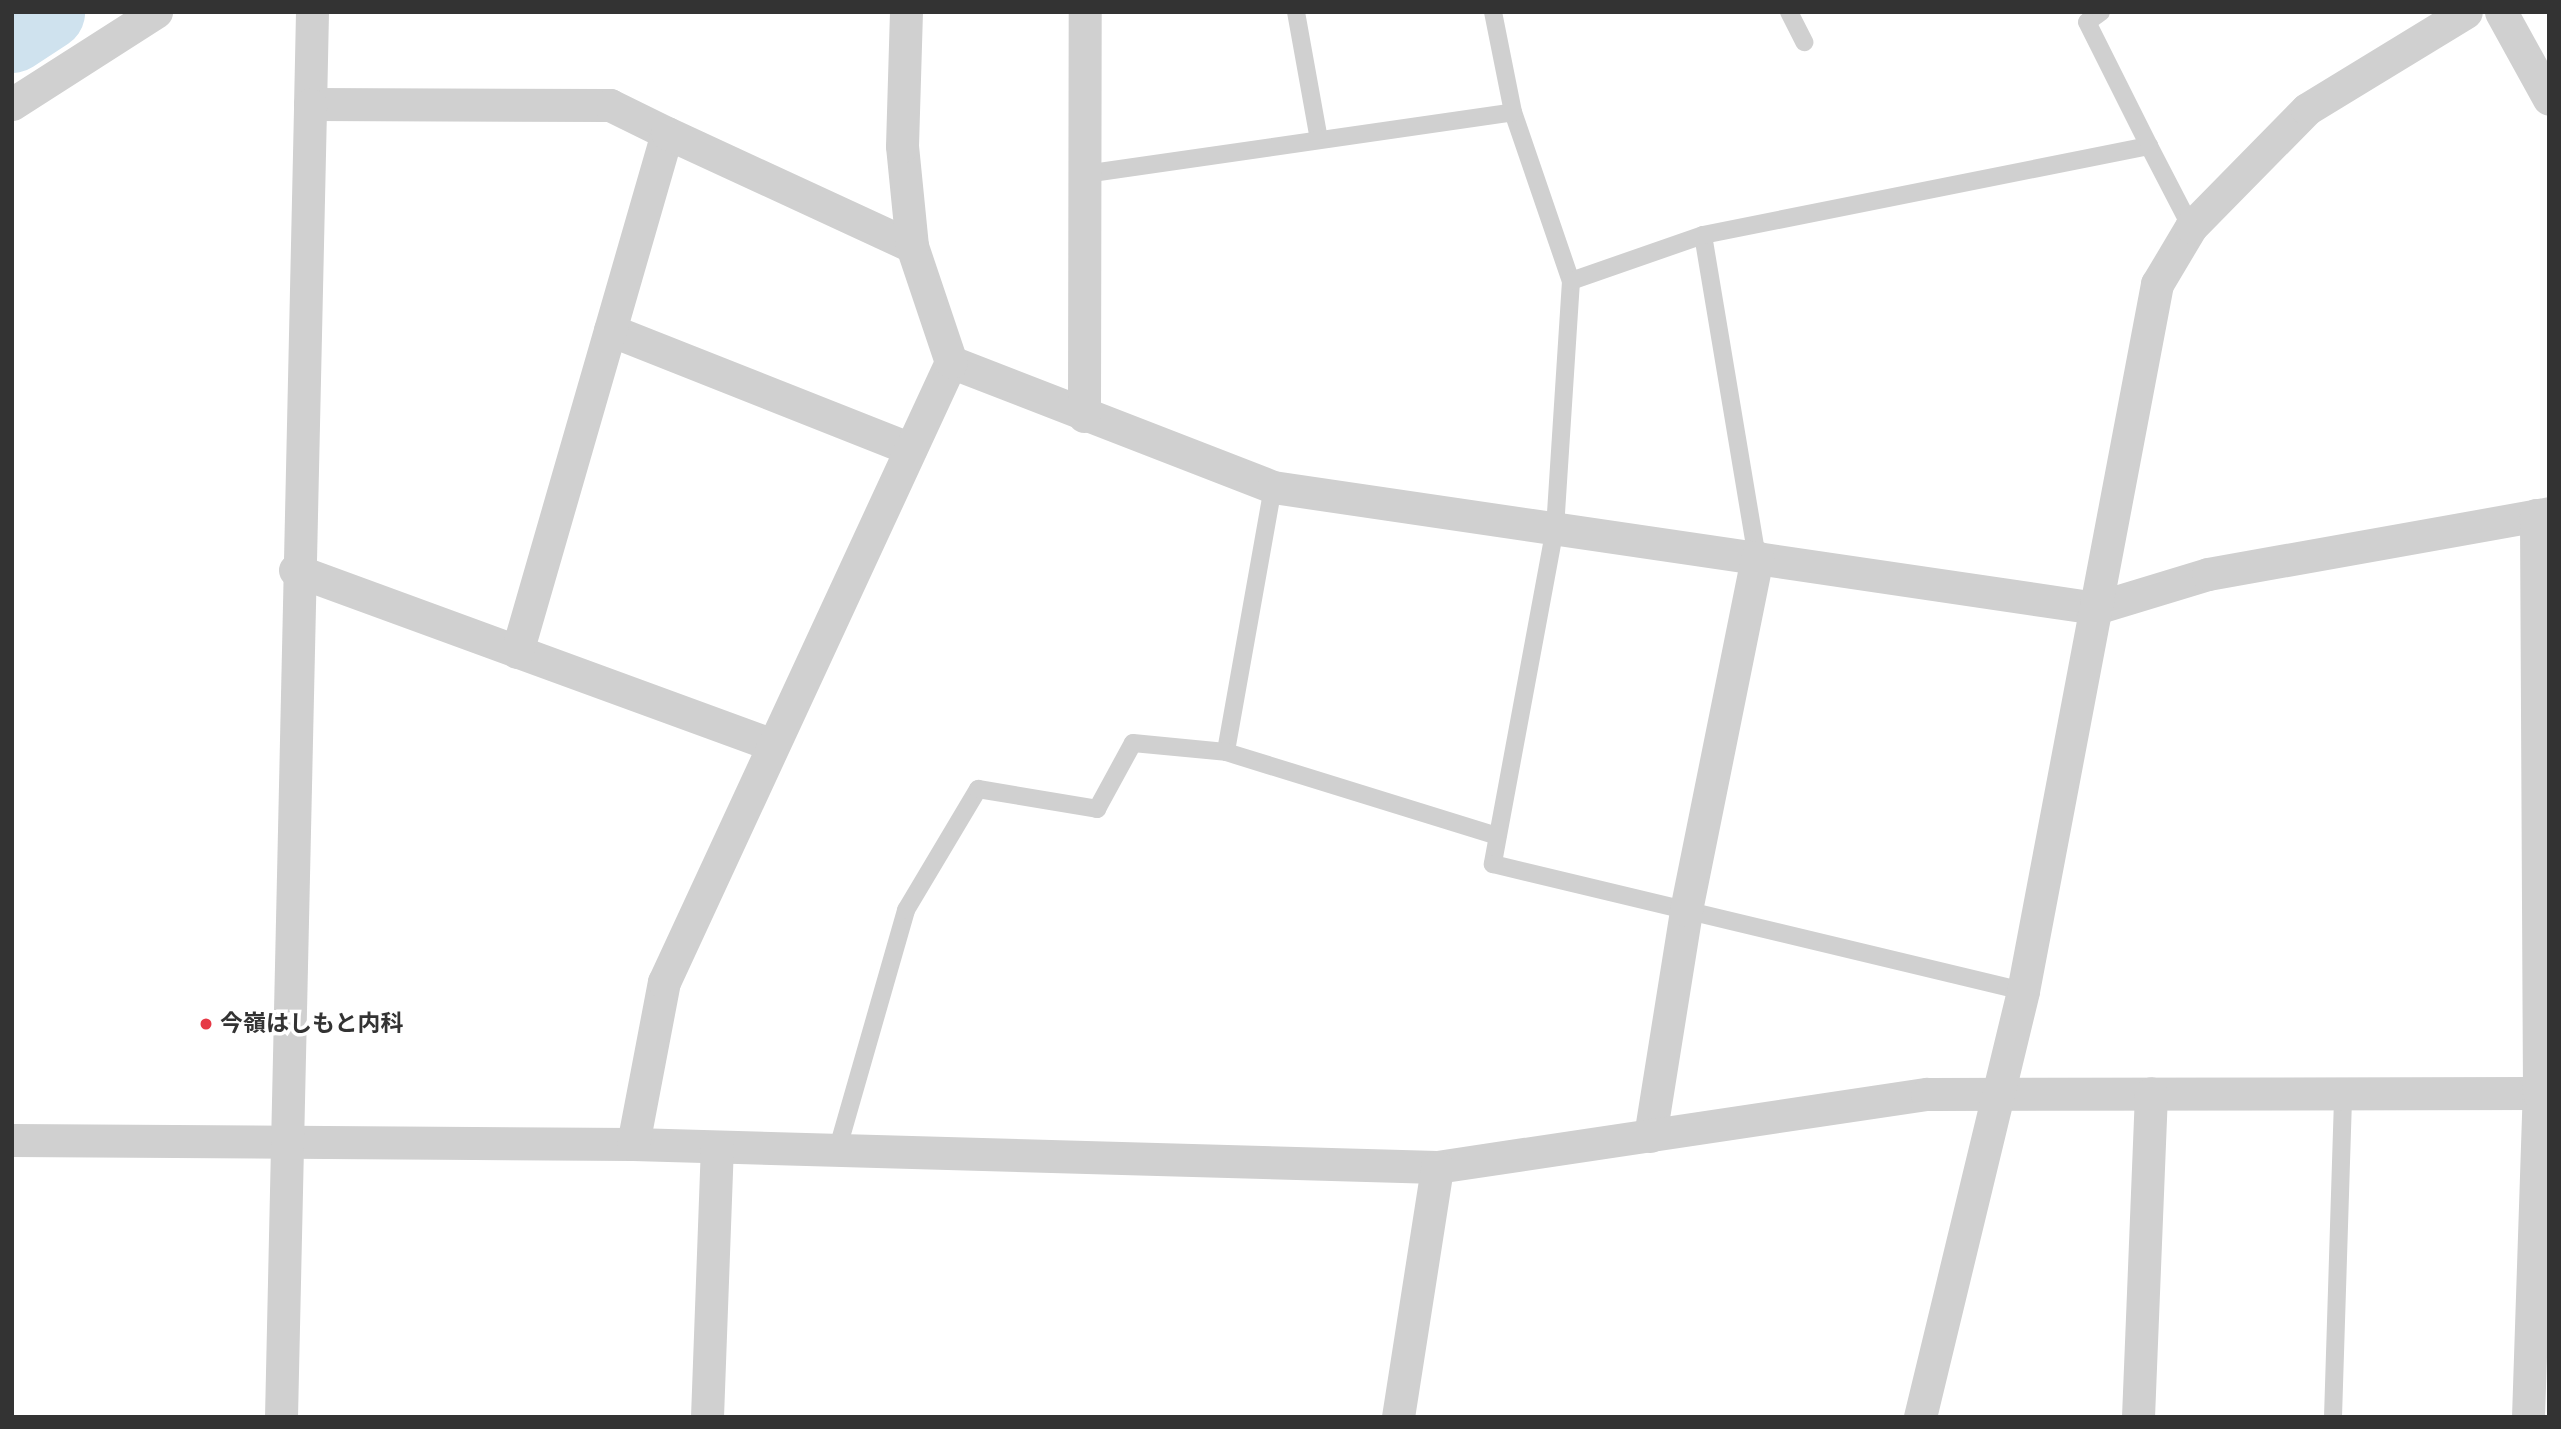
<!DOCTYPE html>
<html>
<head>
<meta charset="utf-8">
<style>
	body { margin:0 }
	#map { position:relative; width:2561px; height:1429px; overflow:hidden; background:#fff; font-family:Karla,"Noto Sans JP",sans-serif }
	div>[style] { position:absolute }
	.river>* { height:75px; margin:-37.5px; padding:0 37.5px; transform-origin:37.5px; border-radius:37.5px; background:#cfe2ee }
	.lane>* { height:18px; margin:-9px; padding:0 9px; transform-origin:9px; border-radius:9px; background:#d0d0d0 }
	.street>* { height:33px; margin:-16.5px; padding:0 16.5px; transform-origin:16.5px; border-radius:16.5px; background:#d0d0d0 }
	.dots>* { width:19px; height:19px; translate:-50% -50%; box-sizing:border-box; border:4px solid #fff; border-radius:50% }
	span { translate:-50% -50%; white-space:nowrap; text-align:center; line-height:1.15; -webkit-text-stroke:7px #fff; paint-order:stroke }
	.poi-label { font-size:23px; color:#333; font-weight:700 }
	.left { translate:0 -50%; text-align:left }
	.frame { position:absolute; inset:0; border:14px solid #333; pointer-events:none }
</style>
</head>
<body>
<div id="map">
	<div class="river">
		<div style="left:12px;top:35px;width:42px;rotate:-33.3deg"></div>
	</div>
	<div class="lane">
		<div style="left:1296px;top:12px;width:130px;rotate:79.8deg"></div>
		<div style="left:1789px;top:12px;width:34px;rotate:63deg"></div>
		<div style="left:2101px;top:12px;width:17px;rotate:144deg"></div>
		<div style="left:2087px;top:22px;width:139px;rotate:63.4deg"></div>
		<div style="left:1513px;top:112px;width:179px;rotate:71.1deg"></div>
		<div style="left:1571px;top:281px;width:248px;rotate:93.7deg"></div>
		<div style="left:1555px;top:528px;width:342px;rotate:100.5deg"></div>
		<div style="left:1493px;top:864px;width:545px;rotate:13.48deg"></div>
		<div style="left:1085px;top:174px;width:432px;rotate:-8.2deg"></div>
		<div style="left:1513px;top:112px;width:102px;rotate:-101.3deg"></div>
		<div style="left:1703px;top:235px;width:326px;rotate:80.5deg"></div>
		<div style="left:1571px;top:281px;width:140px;rotate:-19.2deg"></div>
		<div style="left:1703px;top:235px;width:455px;rotate:-11.3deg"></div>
		<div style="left:2149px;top:146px;width:91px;rotate:62.6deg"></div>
		<div style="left:1273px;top:487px;width:269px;rotate:100.1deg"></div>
		<div style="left:1226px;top:752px;width:284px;rotate:17.2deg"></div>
		<div style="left:837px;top:1151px;width:251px;rotate:-74deg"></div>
		<div style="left:906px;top:910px;width:141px;rotate:-59.2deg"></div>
		<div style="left:978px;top:789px;width:121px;rotate:9.5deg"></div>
		<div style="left:1097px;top:809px;width:75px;rotate:-61.4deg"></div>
		<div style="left:1133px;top:743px;width:93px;rotate:5.5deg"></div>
		<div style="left:2333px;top:1417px;width:324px;rotate:-88.2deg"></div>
	</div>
	<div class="street">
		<div style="left:312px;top:12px;width:92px;rotate:91.2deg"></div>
		<div style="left:310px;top:104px;width:300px;rotate:0.2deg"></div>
		<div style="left:610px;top:105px;width:64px;rotate:26.2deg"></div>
		<div style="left:2501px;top:12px;width:99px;rotate:61.1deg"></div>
		<div style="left:12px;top:104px;width:171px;rotate:-32.6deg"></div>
		<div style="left:610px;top:330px;width:323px;rotate:21.6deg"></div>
		<div style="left:951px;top:362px;width:345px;rotate:21.2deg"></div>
		<div style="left:1273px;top:487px;width:832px;rotate:8.36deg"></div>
		<div style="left:2096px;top:608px;width:117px;rotate:-16.9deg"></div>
		<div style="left:2208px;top:574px;width:346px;rotate:-10.1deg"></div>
		<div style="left:1084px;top:416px;width:404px;rotate:-89.9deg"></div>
		<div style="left:295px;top:570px;width:509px;rotate:20.11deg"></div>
		<div style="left:517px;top:652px;width:540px;rotate:-73.88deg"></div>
		<div style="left:667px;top:133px;width:270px;rotate:24.8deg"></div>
		<div style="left:1650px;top:1136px;width:229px;rotate:-80.9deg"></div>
		<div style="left:1686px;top:910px;width:360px;rotate:-78.6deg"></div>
		<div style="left:12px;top:1140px;width:621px;rotate:0.37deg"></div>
		<div style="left:633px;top:1144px;width:804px;rotate:1.64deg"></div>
		<div style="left:1437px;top:1167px;width:495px;rotate:-8.5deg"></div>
		<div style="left:1927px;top:1094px;width:622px;rotate:-0.09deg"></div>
		<div style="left:633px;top:1144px;width:165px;rotate:-79.2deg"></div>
		<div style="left:664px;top:982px;width:683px;rotate:-65.16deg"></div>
		<div style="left:951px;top:362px;width:122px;rotate:-108.6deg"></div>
		<div style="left:912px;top:246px;width:100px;rotate:-95.7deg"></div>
		<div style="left:902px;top:146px;width:134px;rotate:-88.3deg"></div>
		<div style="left:281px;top:1417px;width:1313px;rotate:-88.73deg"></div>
		<div style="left:707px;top:1417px;width:269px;rotate:-87.9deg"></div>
		<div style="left:1398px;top:1417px;width:253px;rotate:-81.1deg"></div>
		<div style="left:1920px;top:1417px;width:438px;rotate:-76.4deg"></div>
		<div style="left:2023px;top:991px;width:720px;rotate:-79.27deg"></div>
		<div style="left:2157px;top:284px;width:66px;rotate:-59.2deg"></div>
		<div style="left:2191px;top:227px;width:165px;rotate:-45.5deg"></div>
		<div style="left:2307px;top:109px;width:186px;rotate:-31.4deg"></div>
		<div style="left:2138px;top:1417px;width:324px;rotate:-87.7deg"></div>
		<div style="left:2528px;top:1417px;width:324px;rotate:-88.1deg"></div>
		<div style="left:2539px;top:1093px;width:578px;rotate:-90.3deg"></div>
	</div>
	<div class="dots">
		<div style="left:206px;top:1024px;background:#e63946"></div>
	</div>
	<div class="poi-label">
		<span class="left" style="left:220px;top:1024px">今嶺はしもと内科</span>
	</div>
	<div class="frame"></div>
</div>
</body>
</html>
